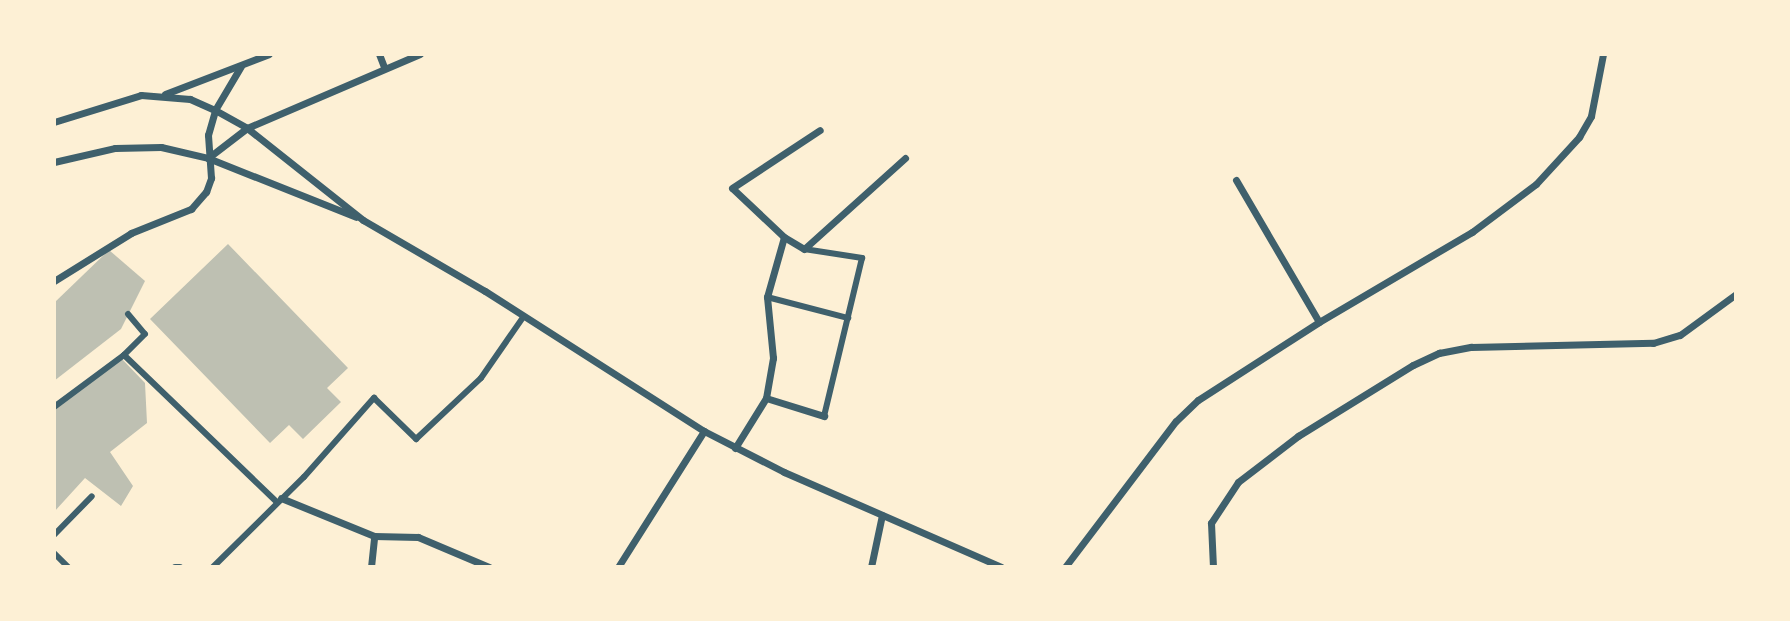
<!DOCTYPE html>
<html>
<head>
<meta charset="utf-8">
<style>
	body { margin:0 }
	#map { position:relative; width:1790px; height:621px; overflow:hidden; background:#fdf0d5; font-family:Rubik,sans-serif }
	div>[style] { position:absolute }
	.building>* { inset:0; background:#bec0b2 }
	.pedestrian>* { height:6px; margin:-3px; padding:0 3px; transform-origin:3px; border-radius:3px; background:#3f606c }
	.minor>* { height:7px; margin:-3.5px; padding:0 3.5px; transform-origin:3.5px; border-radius:3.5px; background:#3f606c }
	span { translate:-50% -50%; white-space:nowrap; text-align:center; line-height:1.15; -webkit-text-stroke:7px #fdf0d5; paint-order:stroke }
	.frame { position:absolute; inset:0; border:56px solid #fdf0d5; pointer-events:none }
</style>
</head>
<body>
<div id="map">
	<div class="building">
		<div style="clip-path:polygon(228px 244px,348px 368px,327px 388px,341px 402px,303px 439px,289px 425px,270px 443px,150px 319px)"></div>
		<div style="clip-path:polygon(109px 250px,145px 281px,121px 329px,54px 381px,54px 303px)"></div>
		<div style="clip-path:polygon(122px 359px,145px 383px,147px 423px,110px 452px,133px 486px,121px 506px,85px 478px,54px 512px,54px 409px)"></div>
	</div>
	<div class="pedestrian">
		<div style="left:804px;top:249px;width:59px;rotate:8.8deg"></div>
		<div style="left:862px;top:258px;width:163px;rotate:103.5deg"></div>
		<div style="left:767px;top:297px;width:84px;rotate:14.5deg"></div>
		<div style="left:128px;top:314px;width:26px;rotate:50deg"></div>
		<div style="left:145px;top:334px;width:30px;rotate:135deg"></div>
		<div style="left:124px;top:355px;width:212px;rotate:43.9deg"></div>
		<div style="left:54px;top:407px;width:87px;rotate:-36.6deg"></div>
		<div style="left:54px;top:535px;width:54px;rotate:-45.7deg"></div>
		<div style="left:54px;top:553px;width:20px;rotate:45deg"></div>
		<div style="left:175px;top:567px;width:5px"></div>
		<div style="left:213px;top:567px;width:128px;rotate:-44.7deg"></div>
		<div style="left:304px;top:477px;width:106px;rotate:-48.5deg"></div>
		<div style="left:374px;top:398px;width:59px;rotate:44.3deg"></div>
		<div style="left:416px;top:439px;width:89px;rotate:-43.2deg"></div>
		<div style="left:481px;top:378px;width:75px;rotate:-55.3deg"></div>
	</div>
	<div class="minor">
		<div style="left:379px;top:54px;width:14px;rotate:69deg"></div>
		<div style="left:165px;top:94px;width:111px;rotate:-21deg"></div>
		<div style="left:54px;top:122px;width:91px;rotate:-17.2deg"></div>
		<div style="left:141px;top:95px;width:49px;rotate:4.7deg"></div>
		<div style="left:190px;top:99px;width:27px;rotate:24deg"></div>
		<div style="left:215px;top:110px;width:37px;rotate:29deg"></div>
		<div style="left:247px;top:128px;width:148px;rotate:38.4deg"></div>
		<div style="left:363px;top:220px;width:141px;rotate:30.2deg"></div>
		<div style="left:485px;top:291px;width:260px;rotate:32.6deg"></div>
		<div style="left:704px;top:431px;width:90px;rotate:27.1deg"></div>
		<div style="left:784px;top:472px;width:237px;rotate:23.6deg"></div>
		<div style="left:208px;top:158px;width:49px;rotate:-37.6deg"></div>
		<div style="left:247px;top:128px;width:188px;rotate:-23.2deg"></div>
		<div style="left:54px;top:162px;width:63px;rotate:-12.9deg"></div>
		<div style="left:115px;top:148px;width:46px;rotate:-1.2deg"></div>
		<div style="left:161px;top:147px;width:48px;rotate:13.2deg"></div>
		<div style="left:208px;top:158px;width:159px;rotate:21.7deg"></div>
		<div style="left:1236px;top:180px;width:164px;rotate:59.7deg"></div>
		<div style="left:784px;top:237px;width:71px;rotate:-136.7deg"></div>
		<div style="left:732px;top:188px;width:105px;rotate:-33.4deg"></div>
		<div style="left:54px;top:281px;width:91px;rotate:-31.9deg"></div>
		<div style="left:131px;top:233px;width:65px;rotate:-21.8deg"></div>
		<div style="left:191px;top:209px;width:23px;rotate:-49deg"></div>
		<div style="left:206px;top:192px;width:15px;rotate:-70deg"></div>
		<div style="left:211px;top:178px;width:43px;rotate:-94deg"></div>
		<div style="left:208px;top:135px;width:26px;rotate:-74deg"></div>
		<div style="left:215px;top:110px;width:51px;rotate:-59.4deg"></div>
		<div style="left:766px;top:398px;width:61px;rotate:17.2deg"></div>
		<div style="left:735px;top:448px;width:59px;rotate:-58.2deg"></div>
		<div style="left:766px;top:398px;width:41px;rotate:-80.1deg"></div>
		<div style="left:773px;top:358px;width:61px;rotate:-95.6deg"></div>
		<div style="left:767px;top:297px;width:62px;rotate:-74.2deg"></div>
		<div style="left:784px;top:237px;width:23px;rotate:31deg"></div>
		<div style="left:804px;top:249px;width:136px;rotate:-42deg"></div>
		<div style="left:281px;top:498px;width:100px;rotate:22.2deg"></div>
		<div style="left:374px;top:536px;width:44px;rotate:1.3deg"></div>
		<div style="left:418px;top:537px;width:77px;rotate:22.9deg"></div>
		<div style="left:371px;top:567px;width:31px;rotate:-84deg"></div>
		<div style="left:618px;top:567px;width:161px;rotate:-57.7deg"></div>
		<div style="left:871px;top:567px;width:53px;rotate:-78.1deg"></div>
		<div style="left:1065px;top:567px;width:183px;rotate:-52.8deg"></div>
		<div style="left:1176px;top:421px;width:30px;rotate:-44deg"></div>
		<div style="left:1198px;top:400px;width:144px;rotate:-32.8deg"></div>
		<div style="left:1319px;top:322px;width:178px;rotate:-30.5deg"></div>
		<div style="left:1472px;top:232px;width:80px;rotate:-36.9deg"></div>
		<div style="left:1536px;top:184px;width:64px;rotate:-47.5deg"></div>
		<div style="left:1579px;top:137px;width:24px;rotate:-60deg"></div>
		<div style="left:1591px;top:116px;width:63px;rotate:-79deg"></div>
		<div style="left:1213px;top:567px;width:44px;rotate:-92.6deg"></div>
		<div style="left:1211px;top:523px;width:49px;rotate:-56.6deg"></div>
		<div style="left:1238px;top:482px;width:76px;rotate:-37.5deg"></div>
		<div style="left:1298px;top:436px;width:135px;rotate:-31.7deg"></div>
		<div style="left:1413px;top:365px;width:29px;rotate:-25deg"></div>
		<div style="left:1439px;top:353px;width:33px;rotate:-11deg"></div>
		<div style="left:1471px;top:347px;width:182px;rotate:-1.3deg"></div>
		<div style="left:1653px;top:343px;width:28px;rotate:-17deg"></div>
		<div style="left:1680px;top:335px;width:69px;rotate:-36.2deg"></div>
	</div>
	<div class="frame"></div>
</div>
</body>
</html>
